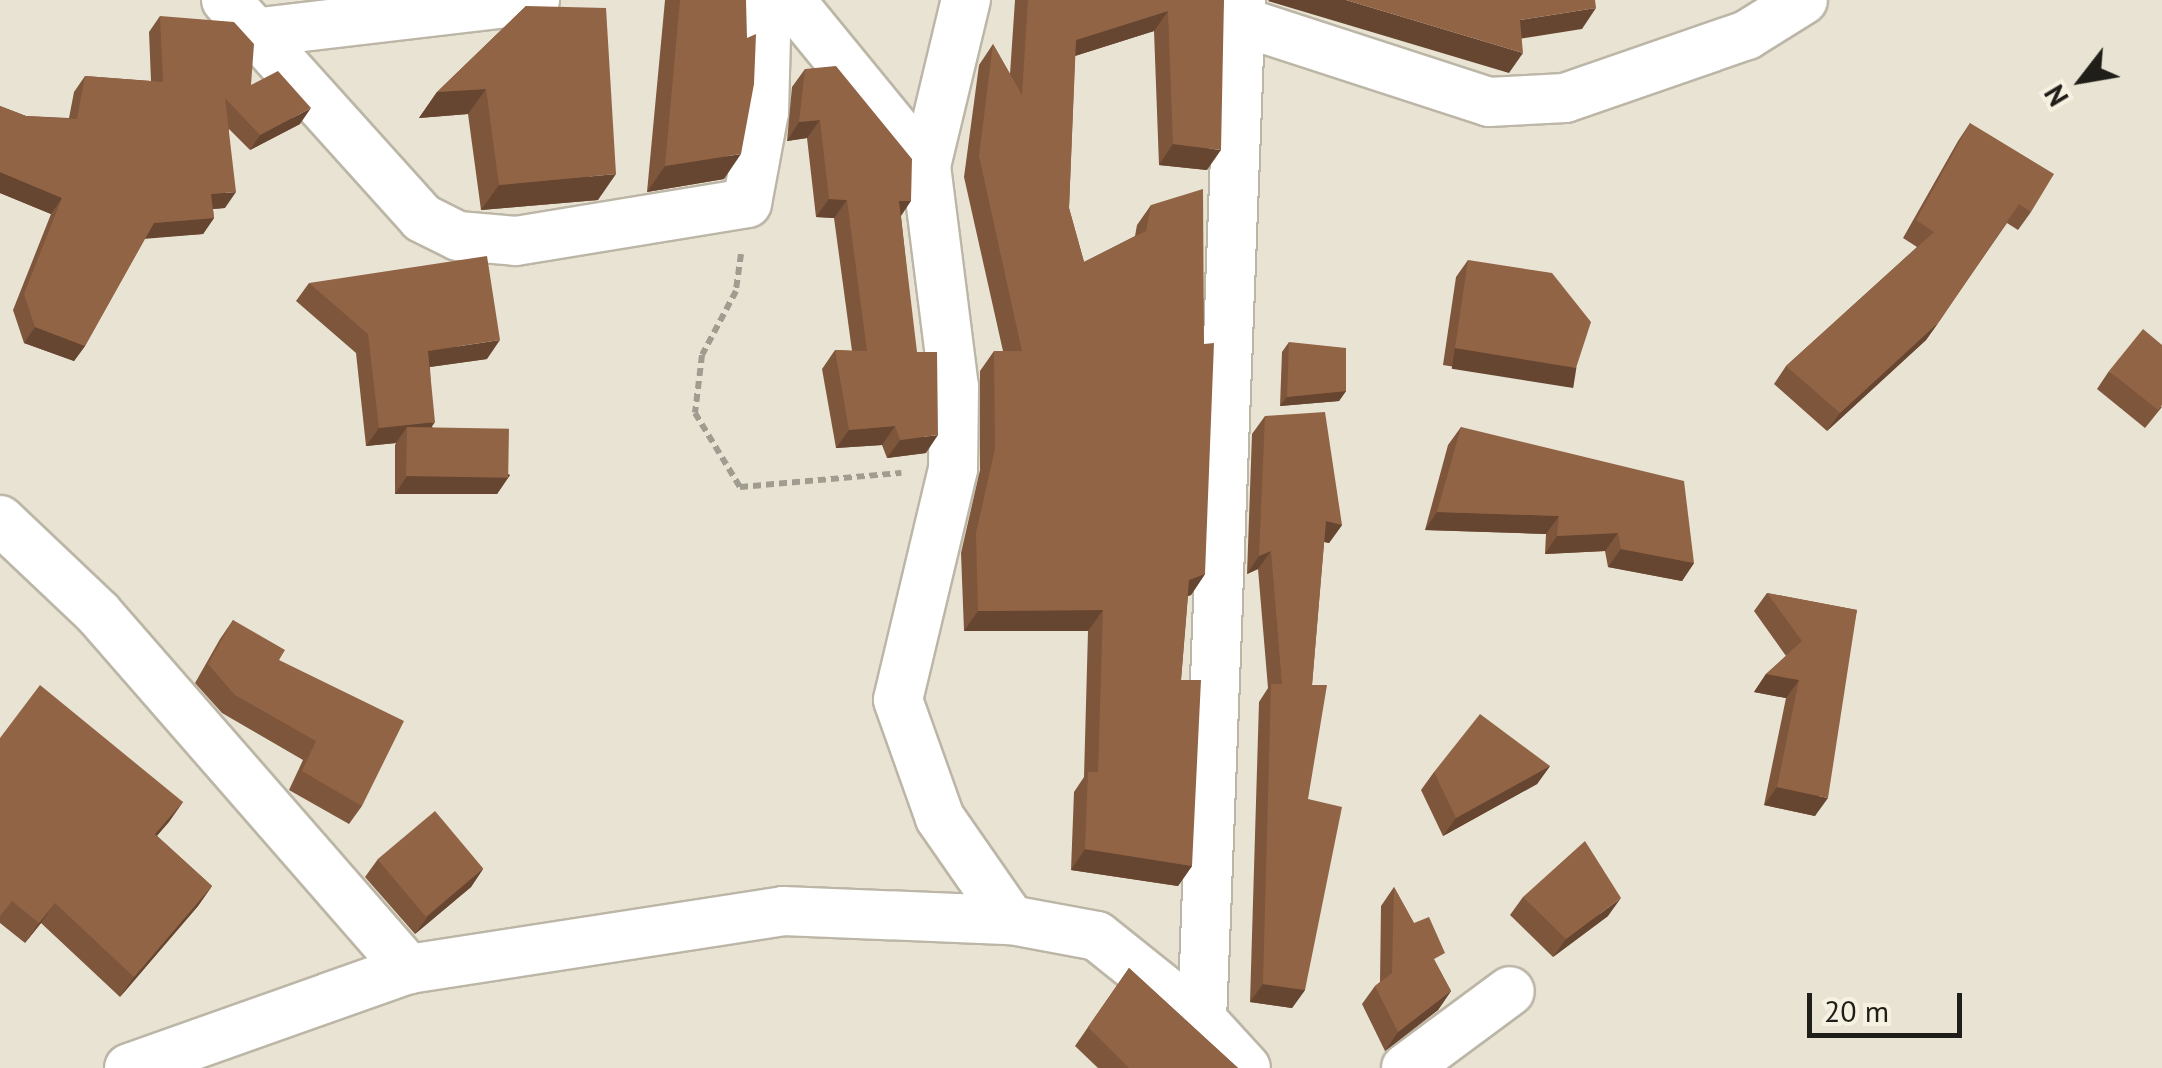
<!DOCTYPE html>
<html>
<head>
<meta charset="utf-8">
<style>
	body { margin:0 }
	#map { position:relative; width:2162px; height:1068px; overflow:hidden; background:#e9e3d4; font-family:"PT Sans",sans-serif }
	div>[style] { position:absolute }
	.path>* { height:6px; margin-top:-3px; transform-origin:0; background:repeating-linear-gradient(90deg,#a09c90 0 8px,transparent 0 13px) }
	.roads { filter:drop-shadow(2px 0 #bcb6a7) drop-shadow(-2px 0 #bcb6a7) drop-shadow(0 2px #bcb6a7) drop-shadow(0 -2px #bcb6a7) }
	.minor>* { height:48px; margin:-24px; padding:0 24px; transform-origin:24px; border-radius:24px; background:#fff }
	.wall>* { inset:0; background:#7e563c }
	.shaded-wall>* { inset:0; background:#664631; transform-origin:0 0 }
	.building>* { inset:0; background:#926446; transform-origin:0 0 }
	span { translate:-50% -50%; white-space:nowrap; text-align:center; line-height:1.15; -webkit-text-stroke:8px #f7f1e1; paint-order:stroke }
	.north { position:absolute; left:2032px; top:30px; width:100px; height:100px; -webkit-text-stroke:8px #f7f1e1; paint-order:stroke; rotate:239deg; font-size:28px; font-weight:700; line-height:40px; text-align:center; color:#201e18 }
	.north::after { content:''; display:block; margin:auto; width:35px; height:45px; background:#201e18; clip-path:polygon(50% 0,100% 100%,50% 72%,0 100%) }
	.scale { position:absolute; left:1807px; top:993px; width:155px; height:45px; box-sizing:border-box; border:5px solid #201e18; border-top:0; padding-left:12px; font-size:30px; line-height:35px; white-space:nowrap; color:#201e18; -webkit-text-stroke:8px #f7f1e1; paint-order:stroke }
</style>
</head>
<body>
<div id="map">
	<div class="path">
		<div style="left:741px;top:254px;width:37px;rotate:98deg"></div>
		<div style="left:736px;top:291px;width:72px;rotate:118deg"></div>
		<div style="left:702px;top:355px;width:58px;rotate:96.9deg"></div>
		<div style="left:695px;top:413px;width:87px;rotate:58.7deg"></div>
		<div style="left:740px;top:487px;width:162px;rotate:-5deg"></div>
	</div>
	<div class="roads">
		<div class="minor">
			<div style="left:226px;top:0;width:293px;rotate:48deg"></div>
			<div style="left:422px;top:218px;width:40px;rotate:26.6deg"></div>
			<div style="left:458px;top:236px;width:58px;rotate:4.9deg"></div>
			<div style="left:516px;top:241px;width:234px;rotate:-9.3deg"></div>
			<div style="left:747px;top:203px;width:93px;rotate:-79.4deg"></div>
			<div style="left:764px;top:112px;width:112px;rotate:-88.5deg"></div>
			<div style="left:790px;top:0;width:215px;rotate:50.7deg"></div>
			<div style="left:926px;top:166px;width:223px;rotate:82.8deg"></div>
			<div style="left:954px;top:387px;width:82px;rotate:90.7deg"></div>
			<div style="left:953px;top:469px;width:237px;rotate:103.4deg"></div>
			<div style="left:898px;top:700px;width:125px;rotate:70.4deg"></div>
			<div style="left:940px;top:818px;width:124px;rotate:55.2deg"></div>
			<div style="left:1240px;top:21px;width:262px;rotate:18deg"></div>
			<div style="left:1489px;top:102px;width:76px;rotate:-3deg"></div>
			<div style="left:1565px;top:98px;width:193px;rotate:-19.1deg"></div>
			<div style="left:1747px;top:35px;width:66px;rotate:-32deg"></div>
			<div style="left:252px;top:33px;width:285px;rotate:-6.7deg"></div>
			<div style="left:926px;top:166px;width:171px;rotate:-76.5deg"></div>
			<div style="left:0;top:520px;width:135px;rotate:43.5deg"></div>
			<div style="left:98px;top:613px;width:473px;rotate:48.9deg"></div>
			<div style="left:1202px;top:1020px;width:1021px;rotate:-87.81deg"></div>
			<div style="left:129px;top:1068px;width:297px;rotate:-19.5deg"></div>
			<div style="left:409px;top:969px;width:378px;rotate:-8.8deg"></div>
			<div style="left:783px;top:911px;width:228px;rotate:2.3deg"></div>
			<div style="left:1011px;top:920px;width:87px;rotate:10.5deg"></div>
			<div style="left:1097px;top:936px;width:134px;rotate:38.7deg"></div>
			<div style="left:1202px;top:1020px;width:65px;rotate:47.5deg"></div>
			<div style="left:1406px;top:1068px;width:129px;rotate:-36.5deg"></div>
		</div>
	</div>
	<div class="wall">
		<div style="clip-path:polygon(665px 0,746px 0,724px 179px,647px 192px)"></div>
		<div style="clip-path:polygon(1015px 0,1224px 0,1207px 170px,1159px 165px,1154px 31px,1075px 56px,1069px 208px,1084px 262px,1135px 236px,1137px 225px,1151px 205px,1205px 574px,1191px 595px,1188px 596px,1181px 680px,1192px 866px,1178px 886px,1071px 870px,1074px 792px,1084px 777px,1088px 631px,964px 631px,961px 553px,980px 470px,980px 371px,994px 351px,1003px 351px,964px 177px,979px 65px,993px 44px,1010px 74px)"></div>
		<div style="clip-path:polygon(526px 6px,598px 200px,481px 210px,468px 114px,419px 118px,437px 92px)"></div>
		<div style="clip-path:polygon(160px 16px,300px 124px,250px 150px,229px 129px,225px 208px,213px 209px,214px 218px,203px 234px,145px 238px,85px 346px,74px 361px,24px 343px,13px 310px,51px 214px,0 193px,0 106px,26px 116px,69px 118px,74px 92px,85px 76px,151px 81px,149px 32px)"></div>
		<div style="clip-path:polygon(805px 69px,901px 216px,926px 453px,887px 458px,882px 445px,836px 448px,822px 369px,835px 350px,852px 351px,834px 218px,816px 217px,807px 138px,787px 141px,792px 87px)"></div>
		<div style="clip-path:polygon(1970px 123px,2031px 212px,2018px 230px,2007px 223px,1926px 340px,1827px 431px,1774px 384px,1786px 366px,1917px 247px,1903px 238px,1958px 141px)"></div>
		<div style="clip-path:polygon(1468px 260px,1576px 368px,1564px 385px,1443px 365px,1456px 277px)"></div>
		<div style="clip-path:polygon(309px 283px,487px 359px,430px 367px,432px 427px,510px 475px,497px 494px,395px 494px,395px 445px,396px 443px,366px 446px,356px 353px,296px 301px)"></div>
		<div style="clip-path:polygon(1289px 342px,1346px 391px,1339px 401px,1280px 406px,1282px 352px)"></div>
		<div style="clip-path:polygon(2109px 371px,2162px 407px,2145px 428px,2097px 389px)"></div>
		<div style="clip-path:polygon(1265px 416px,1342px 525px,1329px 543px,1324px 542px,1312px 685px,1308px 799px,1305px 990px,1292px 1008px,1250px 1002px,1259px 702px,1268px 688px,1258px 569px,1247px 574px,1252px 434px)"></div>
		<div style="clip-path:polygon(1461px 427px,1694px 563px,1682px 581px,1608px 567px,1605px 551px,1545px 554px,1546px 534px,1425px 530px,1448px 445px)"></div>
		<div style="clip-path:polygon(1767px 593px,1857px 610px,1815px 816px,1764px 805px,1786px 698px,1754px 692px,1766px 674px,1786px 656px,1754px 611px)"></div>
		<div style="clip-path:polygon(233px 620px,279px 660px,362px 806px,349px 824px,289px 790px,303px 760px,222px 713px,195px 683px,220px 639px)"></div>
		<div style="clip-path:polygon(0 738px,183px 802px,157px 836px,212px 886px,198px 906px,120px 997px,41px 923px,25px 943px,0 923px)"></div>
		<div style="clip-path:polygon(1550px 766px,1537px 784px,1443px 836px,1421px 790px,1434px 772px)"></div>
		<div style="clip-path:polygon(378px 859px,483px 869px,471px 887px,415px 934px,365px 877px)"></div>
		<div style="clip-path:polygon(1394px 887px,1451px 991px,1438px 1010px,1385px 1051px,1362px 1004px,1375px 986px,1380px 982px,1381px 906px)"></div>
		<div style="clip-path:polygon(1523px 897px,1608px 916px,1553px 957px,1510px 915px)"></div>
		<div style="clip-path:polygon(1129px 968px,1238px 1068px,1098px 1068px,1075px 1046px)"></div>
	</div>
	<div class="shaded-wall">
		<div style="clip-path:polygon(1269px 0,1346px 0,1523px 53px,1509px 73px,1268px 1px)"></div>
		<div style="clip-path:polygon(1596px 8px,1582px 29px,1506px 41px,1520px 20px)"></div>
		<div style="clip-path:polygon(1168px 11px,1154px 31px,1062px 60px,1076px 40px)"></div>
		<div style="clip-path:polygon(486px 89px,468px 114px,419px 118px,437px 92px)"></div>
		<div style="clip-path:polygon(311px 108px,300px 124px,250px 150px,260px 135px)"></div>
		<div style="clip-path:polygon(820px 120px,807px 138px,787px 141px,799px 122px)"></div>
		<div style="clip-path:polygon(1173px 144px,1221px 150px,1207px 170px,1159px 165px)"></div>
		<div style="clip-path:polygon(741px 154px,724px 179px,647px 192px,665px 166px)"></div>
		<div style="clip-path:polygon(0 172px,62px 198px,51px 214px,0 193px)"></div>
		<div style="clip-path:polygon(616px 174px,598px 200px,481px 210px,499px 185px)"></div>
		<div style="clip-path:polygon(236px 192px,225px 208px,200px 210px,211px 194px)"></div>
		<div style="clip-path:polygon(829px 199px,847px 200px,834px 218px,816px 217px)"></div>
		<div style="clip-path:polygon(899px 201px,911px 201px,899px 219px)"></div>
		<div style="clip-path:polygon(214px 218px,203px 234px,143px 239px,154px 223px)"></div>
		<div style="clip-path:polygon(1939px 322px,1926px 340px,1827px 431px,1840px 413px)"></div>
		<div style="clip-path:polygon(35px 327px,85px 346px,74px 361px,24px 343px)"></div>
		<div style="clip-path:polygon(500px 340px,487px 359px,415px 369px,428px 351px)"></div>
		<div style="left:1455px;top:348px;width:123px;height:21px;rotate:9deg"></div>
		<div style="clip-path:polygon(1346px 391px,1339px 401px,1280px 406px,1287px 397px)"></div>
		<div style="clip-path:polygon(435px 422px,423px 440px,407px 427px,396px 443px,366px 446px,379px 428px)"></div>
		<div style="clip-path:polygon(895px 426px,882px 445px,836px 448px,849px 430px)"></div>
		<div style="clip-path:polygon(938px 435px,926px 453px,887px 458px,900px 440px)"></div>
		<div style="clip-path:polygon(510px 475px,497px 494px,395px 494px,407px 476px)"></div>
		<div style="clip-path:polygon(1437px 512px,1559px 516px,1546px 534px,1425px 530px)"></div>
		<div style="clip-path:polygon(1326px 521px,1342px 525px,1329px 543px,1313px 539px)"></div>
		<div style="clip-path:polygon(1618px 533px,1605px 551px,1545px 554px,1557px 536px)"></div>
		<div style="clip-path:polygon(1621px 549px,1694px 563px,1682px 581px,1608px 567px)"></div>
		<div style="clip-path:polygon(1271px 551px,1258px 569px,1247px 574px,1259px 556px)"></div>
		<div style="clip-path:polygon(1205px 574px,1191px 595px,1175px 600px,1189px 580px)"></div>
		<div style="clip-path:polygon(1103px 610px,1088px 631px,964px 631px,978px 611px)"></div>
		<div style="clip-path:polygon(1766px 674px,1799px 680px,1786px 698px,1754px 692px)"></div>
		<div style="clip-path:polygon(1550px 766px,1537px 784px,1443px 836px,1456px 818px)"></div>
		<div style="clip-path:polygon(1777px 787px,1828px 798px,1815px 816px,1764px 805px)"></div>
		<div style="clip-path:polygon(183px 802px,169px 822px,141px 854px,155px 834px)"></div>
		<div style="clip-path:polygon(1085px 849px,1192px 866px,1178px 886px,1071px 870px)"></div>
		<div style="clip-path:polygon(483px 869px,471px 887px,415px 934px,428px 916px)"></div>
		<div style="clip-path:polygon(212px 886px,198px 906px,120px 997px,134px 977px)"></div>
		<div style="clip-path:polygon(1621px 898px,1608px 916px,1553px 957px,1566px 939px)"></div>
		<div style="clip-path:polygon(55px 903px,41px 923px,25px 943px,39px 923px)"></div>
		<div style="clip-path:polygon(1263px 984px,1305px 990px,1292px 1008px,1250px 1002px)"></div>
		<div style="clip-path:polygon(1451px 991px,1438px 1010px,1385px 1051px,1398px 1032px)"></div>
	</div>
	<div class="building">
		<div style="clip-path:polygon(680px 0,746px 0,747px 38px,756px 34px,754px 84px,741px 154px,665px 166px)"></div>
		<div style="clip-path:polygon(1028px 0,1224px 0,1221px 150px,1173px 144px,1168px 11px,1076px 40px,1069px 208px,1084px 262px,1146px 231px,1151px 205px,1203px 189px,1204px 344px,1214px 343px,1205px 574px,1189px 580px,1181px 680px,1201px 680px,1192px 866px,1085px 849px,1088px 772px,1098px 772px,1103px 610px,978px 611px,976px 533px,995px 449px,994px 351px,1022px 351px,979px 156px,993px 44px,1022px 95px)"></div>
		<div style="clip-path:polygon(1346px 0,1595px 0,1596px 8px,1520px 20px,1523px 53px)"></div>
		<div style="clip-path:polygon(526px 6px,606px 8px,616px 174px,499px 185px,486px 89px,437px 92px)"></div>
		<div style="clip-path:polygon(160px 16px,234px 22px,254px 44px,251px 85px,278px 71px,311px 108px,260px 135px,225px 98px,236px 192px,211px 194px,214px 218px,154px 223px,85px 346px,35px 327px,24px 294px,62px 198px,0 172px,0 106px,26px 116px,77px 119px,85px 76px,163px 82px)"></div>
		<div style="clip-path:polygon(836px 66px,912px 159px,911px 201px,899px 201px,917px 352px,937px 352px,938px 435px,900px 440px,895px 426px,849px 430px,835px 350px,867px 351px,847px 200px,829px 199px,820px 120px,799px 122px,805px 69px)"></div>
		<div style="clip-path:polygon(1970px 123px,2054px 174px,2031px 212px,2019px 204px,1939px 322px,1840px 413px,1786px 366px,1934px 232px,1916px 220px)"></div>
		<div style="clip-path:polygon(487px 256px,500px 340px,428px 351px,435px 422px,379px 428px,368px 334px,309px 283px)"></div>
		<div style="clip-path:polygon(1468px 260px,1552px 273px,1591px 322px,1576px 368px,1455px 348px)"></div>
		<div style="clip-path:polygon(2143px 329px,2162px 345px,2162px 405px,2158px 410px,2109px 371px)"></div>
		<div style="clip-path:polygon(1289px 342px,1346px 348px,1346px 391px,1287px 397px)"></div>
		<div style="clip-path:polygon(1325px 412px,1342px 525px,1326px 521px,1312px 685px,1327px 685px,1308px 799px,1342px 807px,1305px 990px,1263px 984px,1271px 684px,1282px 684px,1271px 551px,1259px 556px,1265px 416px)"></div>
		<div style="left:407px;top:427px;width:102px;height:49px;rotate:1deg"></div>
		<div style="clip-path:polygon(1461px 427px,1684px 481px,1694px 563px,1621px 549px,1618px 533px,1557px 536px,1559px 516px,1437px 512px)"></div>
		<div style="clip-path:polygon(1767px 593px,1857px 610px,1828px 798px,1777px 787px,1799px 680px,1766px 674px,1802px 641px)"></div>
		<div style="clip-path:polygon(233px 620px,285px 650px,279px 660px,404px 721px,362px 806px,302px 771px,316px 741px,235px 695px,208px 664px)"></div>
		<div style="clip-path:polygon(40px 685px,183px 802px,155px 834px,212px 886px,134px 977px,55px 903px,39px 923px,12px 901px,0 916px,0 738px)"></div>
		<div style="clip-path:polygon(1480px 714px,1550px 766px,1456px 818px,1434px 772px)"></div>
		<div style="left:435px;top:811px;width:75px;height:75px;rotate:50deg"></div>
		<div style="clip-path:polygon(1585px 841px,1621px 898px,1566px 939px,1523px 897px)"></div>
		<div style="clip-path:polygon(1394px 887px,1414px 923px,1429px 917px,1445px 953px,1434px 959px,1451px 991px,1398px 1032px,1375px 986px,1392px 973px)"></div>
		<div style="clip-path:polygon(1129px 968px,1238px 1068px,1129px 1068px,1088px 1027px)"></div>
	</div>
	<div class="north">N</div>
	<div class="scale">20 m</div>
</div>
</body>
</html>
